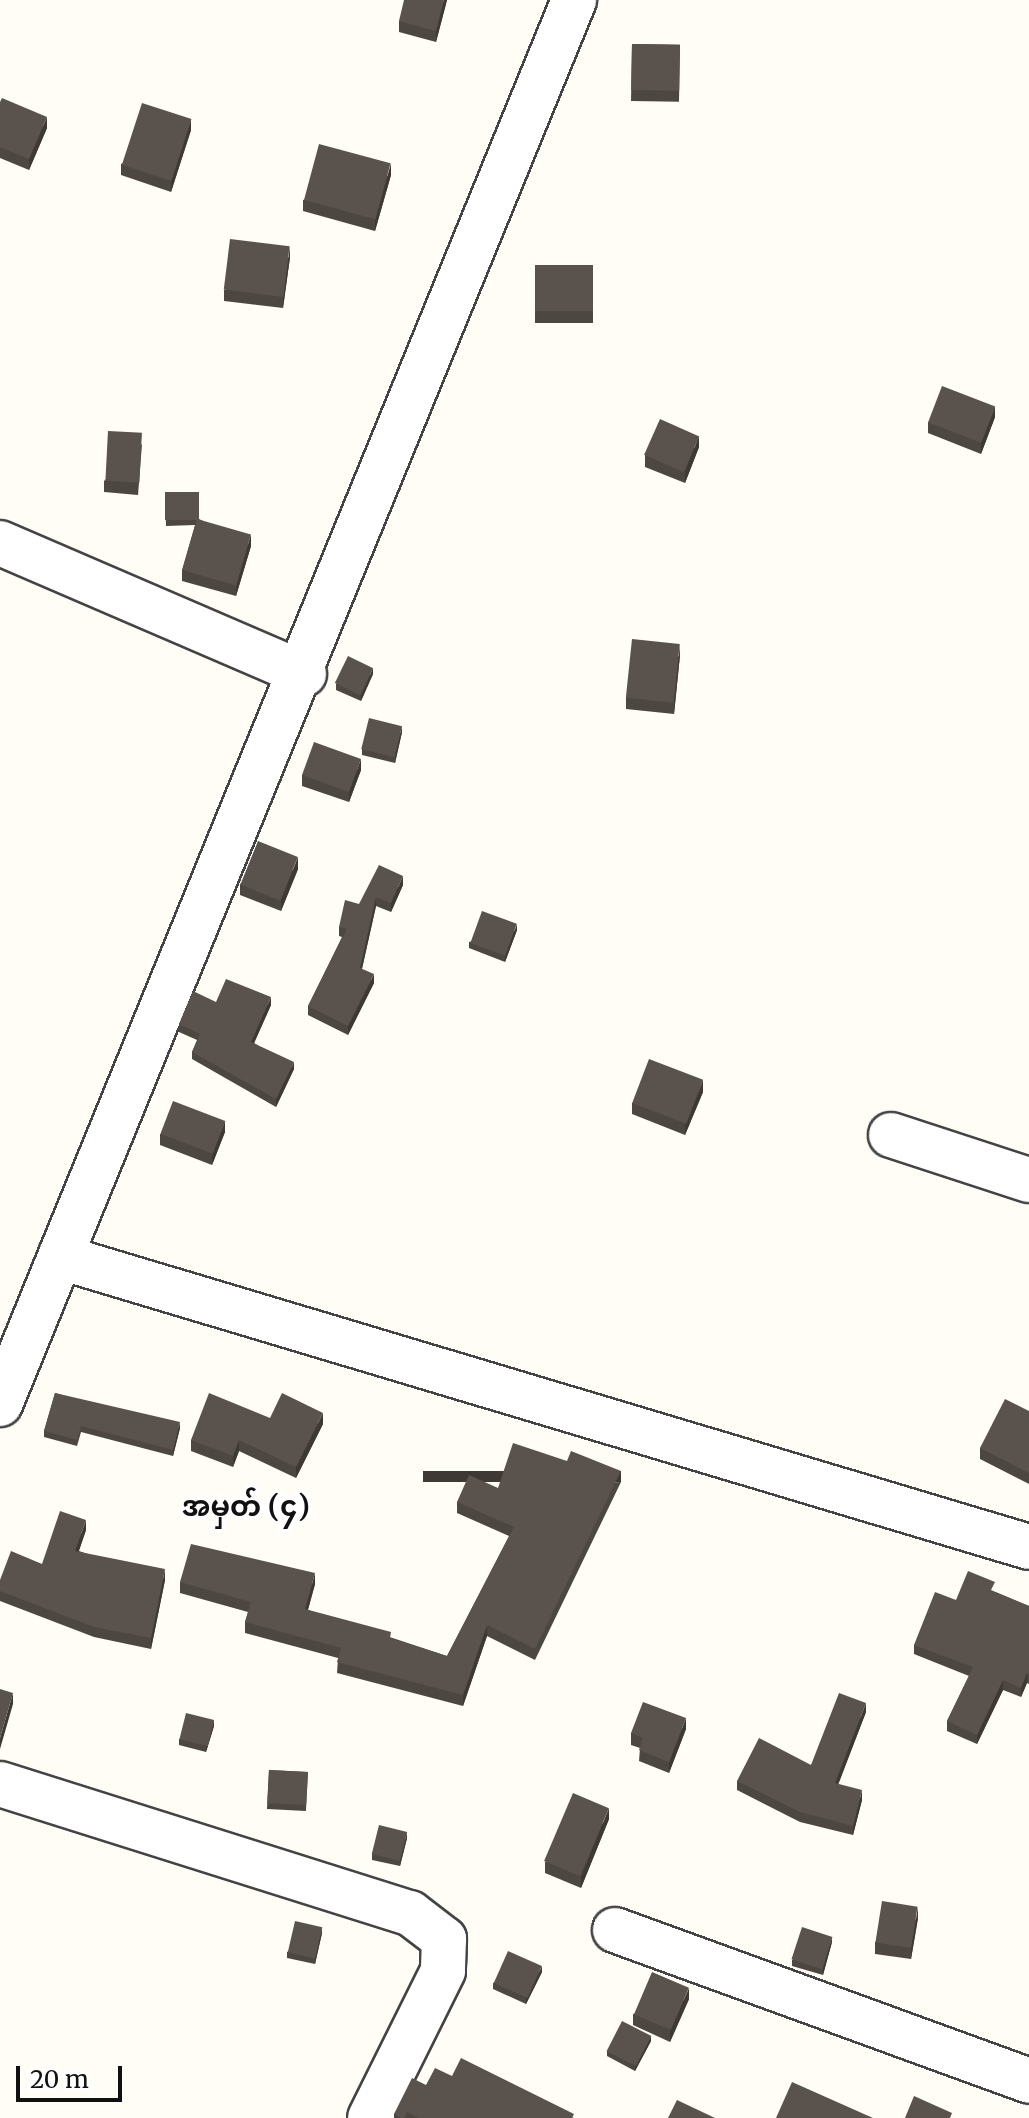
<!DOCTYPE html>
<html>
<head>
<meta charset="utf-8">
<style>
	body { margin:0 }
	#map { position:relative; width:1029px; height:2118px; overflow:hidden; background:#fffdf5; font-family:Merriweather,"Noto Sans Myanmar",serif }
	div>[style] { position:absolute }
	.roads { filter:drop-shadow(2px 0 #444) drop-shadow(-2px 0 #444) drop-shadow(0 2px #444) drop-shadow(0 -2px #444) }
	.minor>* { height:44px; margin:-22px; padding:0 22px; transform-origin:22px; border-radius:22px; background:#fff }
	.wall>* { inset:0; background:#4d4742; transform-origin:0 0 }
	.shaded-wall>* { inset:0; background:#3f3936; transform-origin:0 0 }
	.building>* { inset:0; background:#5a524d; transform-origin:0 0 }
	span { translate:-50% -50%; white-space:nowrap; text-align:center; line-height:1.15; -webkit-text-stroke:8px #fff; paint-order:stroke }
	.quarter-label { font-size:28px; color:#111; font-weight:700 }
	.scale { position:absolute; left:16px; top:2066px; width:106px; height:36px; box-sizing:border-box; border:4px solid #111; border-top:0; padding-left:10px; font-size:24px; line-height:28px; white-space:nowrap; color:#111; -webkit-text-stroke:6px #fff; paint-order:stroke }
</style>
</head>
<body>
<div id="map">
	<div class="roads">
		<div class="minor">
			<div style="left:0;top:543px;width:331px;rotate:23.3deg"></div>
			<div style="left:891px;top:1135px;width:145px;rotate:18.1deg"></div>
			<div style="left:60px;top:1257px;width:1011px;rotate:16.66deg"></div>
			<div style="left:0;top:1404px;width:1517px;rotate:-67.76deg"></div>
			<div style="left:0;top:1784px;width:430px;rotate:17.5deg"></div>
			<div style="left:410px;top:1913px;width:43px;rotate:37.4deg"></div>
			<div style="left:444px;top:1939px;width:32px;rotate:92deg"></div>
			<div style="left:443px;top:1971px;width:164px;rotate:116.4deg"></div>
			<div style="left:615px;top:1930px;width:441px;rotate:20deg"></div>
		</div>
	</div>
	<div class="wall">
		<div style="clip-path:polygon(447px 0,436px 42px,399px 32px,399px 21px)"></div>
		<div style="left:632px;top:44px;width:48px;height:57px;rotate:1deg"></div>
		<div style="clip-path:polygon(0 102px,47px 128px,29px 170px,0 158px)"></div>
		<div style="clip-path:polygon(191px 130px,171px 192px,121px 175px,121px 164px)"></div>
		<div style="clip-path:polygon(391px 175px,375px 231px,303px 211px,303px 200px)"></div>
		<div style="clip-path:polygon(290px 257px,283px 308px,224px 301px,224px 290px)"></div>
		<div style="left:535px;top:265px;width:58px;height:58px"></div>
		<div style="clip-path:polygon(995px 417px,981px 454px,928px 433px,928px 422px)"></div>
		<div style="clip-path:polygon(142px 444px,138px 495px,104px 492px,104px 481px)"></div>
		<div style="clip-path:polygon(699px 447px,685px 483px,645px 467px,645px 455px)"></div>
		<div style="clip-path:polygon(165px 492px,199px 519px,251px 546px,236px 596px,182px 581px,182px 570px,195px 525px,166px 526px)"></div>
		<div style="clip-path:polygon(680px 655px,674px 714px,626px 709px,626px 698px)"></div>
		<div style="clip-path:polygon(373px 674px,361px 701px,336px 690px,336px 684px)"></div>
		<div style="clip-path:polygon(402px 732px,395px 763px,362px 755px,362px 749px)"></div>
		<div style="clip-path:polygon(361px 770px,349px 802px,302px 786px,302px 775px)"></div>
		<div style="clip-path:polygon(298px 869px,281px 911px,240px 895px,240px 884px)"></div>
		<div style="clip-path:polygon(403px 885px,391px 912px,376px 906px,362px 969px,374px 983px,348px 1035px,308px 1015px,308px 1006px,342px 937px,339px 936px,339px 927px,359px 904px)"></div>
		<div style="clip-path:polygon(517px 930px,505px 962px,469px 948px,469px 942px)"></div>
		<div style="clip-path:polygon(216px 1002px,271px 1005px,254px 1043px,294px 1069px,276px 1107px,192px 1059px,192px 1052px,197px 1040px,179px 1032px,179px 1024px)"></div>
		<div style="clip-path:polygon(703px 1092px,685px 1135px,632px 1114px,632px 1103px)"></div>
		<div style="clip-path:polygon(225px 1132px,212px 1165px,160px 1145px,160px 1134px)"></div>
		<div style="clip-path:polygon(55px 1393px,180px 1428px,173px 1456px,81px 1432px,77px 1446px,44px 1437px,44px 1431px)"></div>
		<div style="clip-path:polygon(1029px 1411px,1029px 1484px,980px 1459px,980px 1448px)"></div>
		<div style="clip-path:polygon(270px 1418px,323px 1424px,296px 1478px,239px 1451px,233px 1467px,191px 1451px,191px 1440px)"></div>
		<div style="clip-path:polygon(621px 1482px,535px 1660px,487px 1636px,463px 1706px,337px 1673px,338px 1658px,245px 1633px,245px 1622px,248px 1612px,180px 1593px,180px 1582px,315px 1584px,308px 1610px,447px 1656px,509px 1536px,457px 1513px,457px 1502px,498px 1488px)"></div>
		<div style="clip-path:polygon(86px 1530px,79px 1551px,165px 1580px,151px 1649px,94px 1637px,0 1601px,0 1580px,42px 1564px)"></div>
		<div style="clip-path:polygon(995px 1592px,1029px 1606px,1029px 1684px,1027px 1683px,1021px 1697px,1003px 1690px,977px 1744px,947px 1731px,947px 1721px,969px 1676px,914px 1654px,914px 1645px,956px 1600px)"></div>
		<div style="clip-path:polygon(866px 1712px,838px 1784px,862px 1800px,853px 1835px,800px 1822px,737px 1790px,737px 1781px,811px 1765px)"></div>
		<div style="clip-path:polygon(214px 1726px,206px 1752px,179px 1745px,179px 1739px)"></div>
		<div style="clip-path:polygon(686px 1729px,669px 1773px,639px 1761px,640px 1748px,631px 1745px,631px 1733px)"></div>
		<div style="left:269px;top:1770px;width:39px;height:39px;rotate:3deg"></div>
		<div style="clip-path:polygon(609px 1819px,581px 1888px,545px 1873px,545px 1862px)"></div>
		<div style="clip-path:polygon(407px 1838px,400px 1866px,372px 1860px,372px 1854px)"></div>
		<div style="clip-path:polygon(918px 1918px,911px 1959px,875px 1954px,875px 1942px)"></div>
		<div style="clip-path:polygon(322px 1933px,315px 1964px,287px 1958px,287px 1952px)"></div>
		<div style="clip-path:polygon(832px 1942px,823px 1975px,792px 1966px,792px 1960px)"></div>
		<div style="clip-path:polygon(542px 1972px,526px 2004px,493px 1989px,493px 1983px)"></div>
		<div style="clip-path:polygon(689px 1999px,670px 2042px,633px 2025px,633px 2014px)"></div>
		<div style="clip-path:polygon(651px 2041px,635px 2071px,607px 2056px,607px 2051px)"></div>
		<div style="clip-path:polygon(452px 2076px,574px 2118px,394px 2118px,394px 2114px,426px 2085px)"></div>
	</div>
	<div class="shaded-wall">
		<div style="clip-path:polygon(444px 0,447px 0,436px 42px,436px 31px)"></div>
		<div style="clip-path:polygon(47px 117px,47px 128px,29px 170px,29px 159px)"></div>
		<div style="clip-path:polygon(191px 119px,191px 130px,171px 192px,171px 180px)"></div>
		<div style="clip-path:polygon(391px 163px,391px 175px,375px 231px,375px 220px)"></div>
		<div style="clip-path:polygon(290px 246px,290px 257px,283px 308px,283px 297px)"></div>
		<div style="clip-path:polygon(995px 406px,995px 417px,981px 454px,981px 443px)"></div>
		<div style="clip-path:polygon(699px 436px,699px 447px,685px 483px,685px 472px)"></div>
		<div style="clip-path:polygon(251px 534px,251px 546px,236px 596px,236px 585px)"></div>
		<div style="clip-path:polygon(680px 644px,680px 655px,674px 714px,674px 703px)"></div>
		<div style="clip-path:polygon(373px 668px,373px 674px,361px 701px,361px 696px)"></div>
		<div style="clip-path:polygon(402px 726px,402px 732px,395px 763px,395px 757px)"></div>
		<div style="clip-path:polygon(361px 759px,361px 770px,349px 802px,349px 791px)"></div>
		<div style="clip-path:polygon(298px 857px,298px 869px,281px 911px,281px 900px)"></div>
		<div style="clip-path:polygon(403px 876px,403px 885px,391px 912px,391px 903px)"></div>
		<div style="clip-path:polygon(376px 897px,376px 906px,360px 977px,360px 968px)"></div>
		<div style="clip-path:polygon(517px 924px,517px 930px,505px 962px,505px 956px)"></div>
		<div style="clip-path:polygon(374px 974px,374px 983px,348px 1035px,348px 1026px)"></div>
		<div style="clip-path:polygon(271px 997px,271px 1005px,251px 1050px,251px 1042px)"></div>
		<div style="clip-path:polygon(294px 1062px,294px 1069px,276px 1107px,276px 1099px)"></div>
		<div style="clip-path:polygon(703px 1080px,703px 1092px,685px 1135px,685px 1124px)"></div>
		<div style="clip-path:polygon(225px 1121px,225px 1132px,212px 1165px,212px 1154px)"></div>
		<div style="clip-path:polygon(323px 1413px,323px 1424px,296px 1478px,296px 1467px)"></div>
		<div style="clip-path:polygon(180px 1422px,180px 1428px,173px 1456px,173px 1450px)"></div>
		<div style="clip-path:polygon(239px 1440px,239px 1451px,233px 1467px,233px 1456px)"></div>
		<div style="left:621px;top:1471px;width:11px;height:198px;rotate:90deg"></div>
		<div style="clip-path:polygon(86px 1520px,86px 1530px,75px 1561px,75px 1551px)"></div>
		<div style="clip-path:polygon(165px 1569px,165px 1580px,151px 1649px,151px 1638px)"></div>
		<div style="clip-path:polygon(315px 1573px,315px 1584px,305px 1620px,305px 1609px)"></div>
		<div style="clip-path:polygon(487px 1625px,487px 1636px,463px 1706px,463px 1695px)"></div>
		<div style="clip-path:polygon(1027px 1673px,1027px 1683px,1021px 1697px,1021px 1688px)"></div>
		<div style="clip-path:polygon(1003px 1680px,1003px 1690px,977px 1744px,977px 1735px)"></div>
		<div style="clip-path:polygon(13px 1693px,13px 1704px,0 1749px,0 1738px)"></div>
		<div style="clip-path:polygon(866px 1703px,866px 1712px,835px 1793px,835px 1783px)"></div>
		<div style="clip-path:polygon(686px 1718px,686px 1729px,669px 1773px,669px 1762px)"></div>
		<div style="clip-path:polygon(214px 1720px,214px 1726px,206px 1752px,206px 1746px)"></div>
		<div style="clip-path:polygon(862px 1790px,862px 1800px,853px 1835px,853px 1826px)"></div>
		<div style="clip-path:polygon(609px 1808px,609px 1819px,581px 1888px,581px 1877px)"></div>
		<div style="clip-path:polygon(407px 1832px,407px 1838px,400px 1866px,400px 1861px)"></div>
		<div style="clip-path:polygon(918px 1907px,918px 1918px,911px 1959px,911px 1948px)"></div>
		<div style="clip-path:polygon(322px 1927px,322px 1933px,315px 1964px,315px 1958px)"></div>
		<div style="clip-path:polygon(832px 1937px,832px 1942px,823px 1975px,823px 1969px)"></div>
		<div style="clip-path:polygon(542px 1966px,542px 1972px,526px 2004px,526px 1999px)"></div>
		<div style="clip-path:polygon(689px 1988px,689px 1999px,670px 2042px,670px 2031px)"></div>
		<div style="clip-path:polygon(651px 2036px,651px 2041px,635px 2071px,635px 2065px)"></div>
	</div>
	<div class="building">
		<div style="clip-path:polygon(404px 0,444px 0,436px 31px,399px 21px)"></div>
		<div style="left:632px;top:44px;width:48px;height:46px;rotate:1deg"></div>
		<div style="clip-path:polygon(2px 98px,47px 117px,29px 159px,0 147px,0 102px)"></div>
		<div style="left:142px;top:103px;width:52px;height:65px;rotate:18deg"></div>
		<div style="left:319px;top:144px;width:74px;height:58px;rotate:15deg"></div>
		<div style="left:230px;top:239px;width:60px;height:51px;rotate:7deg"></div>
		<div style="left:535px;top:265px;width:58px;height:46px"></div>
		<div style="left:942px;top:386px;width:57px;height:39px;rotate:21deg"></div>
		<div style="left:660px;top:419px;width:43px;height:39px;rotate:24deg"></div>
		<div style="left:108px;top:431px;width:34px;height:50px;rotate:3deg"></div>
		<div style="left:165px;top:492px;width:34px;height:28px"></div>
		<div style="left:197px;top:519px;width:56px;height:53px;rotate:16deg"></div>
		<div style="left:632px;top:639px;width:48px;height:59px;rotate:6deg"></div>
		<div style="left:348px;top:656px;width:28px;height:30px;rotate:26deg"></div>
		<div style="left:369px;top:718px;width:34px;height:32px;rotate:14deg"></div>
		<div style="left:314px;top:742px;width:50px;height:35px;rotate:20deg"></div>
		<div style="left:258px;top:841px;width:43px;height:47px;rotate:22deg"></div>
		<div style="clip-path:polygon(379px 865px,403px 876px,391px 903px,376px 897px,360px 968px,374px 974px,348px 1026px,308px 1006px,347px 929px,339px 927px,345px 900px,359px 904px)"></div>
		<div style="left:482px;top:911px;width:37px;height:34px;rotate:20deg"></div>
		<div style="clip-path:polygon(226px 979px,271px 997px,251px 1042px,294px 1062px,276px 1099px,192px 1052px,200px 1034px,179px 1024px,193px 991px,216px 1002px)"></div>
		<div style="left:649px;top:1059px;width:58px;height:47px;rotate:21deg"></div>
		<div style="left:173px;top:1101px;width:56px;height:35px;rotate:21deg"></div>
		<div style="clip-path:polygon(55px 1393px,180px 1422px,173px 1450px,81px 1426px,77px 1440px,44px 1431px)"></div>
		<div style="clip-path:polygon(209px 1393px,270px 1418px,282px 1393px,323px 1413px,296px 1467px,239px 1440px,233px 1456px,191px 1440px)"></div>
		<div style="clip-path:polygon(1005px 1399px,1029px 1411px,1029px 1473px,980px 1448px)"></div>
		<div style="clip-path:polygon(513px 1443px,567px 1461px,571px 1451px,621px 1471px,535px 1649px,487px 1625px,463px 1695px,337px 1662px,341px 1648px,245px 1622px,251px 1602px,180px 1582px,191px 1544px,315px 1573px,305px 1609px,391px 1632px,390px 1638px,447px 1656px,514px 1527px,457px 1502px,469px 1475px,498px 1488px)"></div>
		<div style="clip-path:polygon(60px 1511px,86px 1520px,75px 1551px,165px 1569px,151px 1638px,94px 1627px,0 1591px,0 1580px,11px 1551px,42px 1564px)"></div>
		<div style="clip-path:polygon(968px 1571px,995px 1582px,991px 1590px,1029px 1606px,1029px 1674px,1027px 1673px,1021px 1688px,1003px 1680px,977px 1735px,947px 1721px,973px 1667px,914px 1645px,935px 1592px,956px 1600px)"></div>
		<div style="clip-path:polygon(0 1689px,13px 1693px,0 1738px)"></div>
		<div style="clip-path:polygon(839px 1693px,866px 1703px,835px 1783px,862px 1790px,853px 1826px,800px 1812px,737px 1781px,759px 1738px,811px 1765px)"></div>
		<div style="clip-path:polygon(643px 1702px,686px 1718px,669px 1762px,639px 1750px,643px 1738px,631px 1733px)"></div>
		<div style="left:186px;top:1713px;width:29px;height:27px;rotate:14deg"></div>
		<div style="left:269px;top:1770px;width:39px;height:33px;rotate:3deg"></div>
		<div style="left:573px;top:1793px;width:39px;height:74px;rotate:23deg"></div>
		<div style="left:379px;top:1825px;width:29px;height:30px;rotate:14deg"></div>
		<div style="left:882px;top:1901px;width:36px;height:42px;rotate:9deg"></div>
		<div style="left:295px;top:1921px;width:28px;height:32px;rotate:13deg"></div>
		<div style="left:802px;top:1927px;width:32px;height:34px;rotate:18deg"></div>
		<div style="left:508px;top:1951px;width:37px;height:35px;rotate:24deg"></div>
		<div style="left:652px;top:1972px;width:40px;height:46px;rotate:23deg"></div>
		<div style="left:622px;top:2021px;width:33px;height:34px;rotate:27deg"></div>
		<div style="clip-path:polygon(461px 2058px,574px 2114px,572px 2118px,419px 2118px,407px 2112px,404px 2118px,401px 2118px,394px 2114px,412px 2078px,426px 2085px,435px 2068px,452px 2076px)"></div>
		<div style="clip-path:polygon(792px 2082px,873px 2118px,776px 2118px)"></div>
		<div style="clip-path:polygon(914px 2096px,952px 2113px,950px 2118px,905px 2118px)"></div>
		<div style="clip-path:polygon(677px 2100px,715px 2118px,668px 2118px)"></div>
	</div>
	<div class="quarter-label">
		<span style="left:246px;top:1506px">အမှတ် (၄)</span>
	</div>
	<div class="scale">20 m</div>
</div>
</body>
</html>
